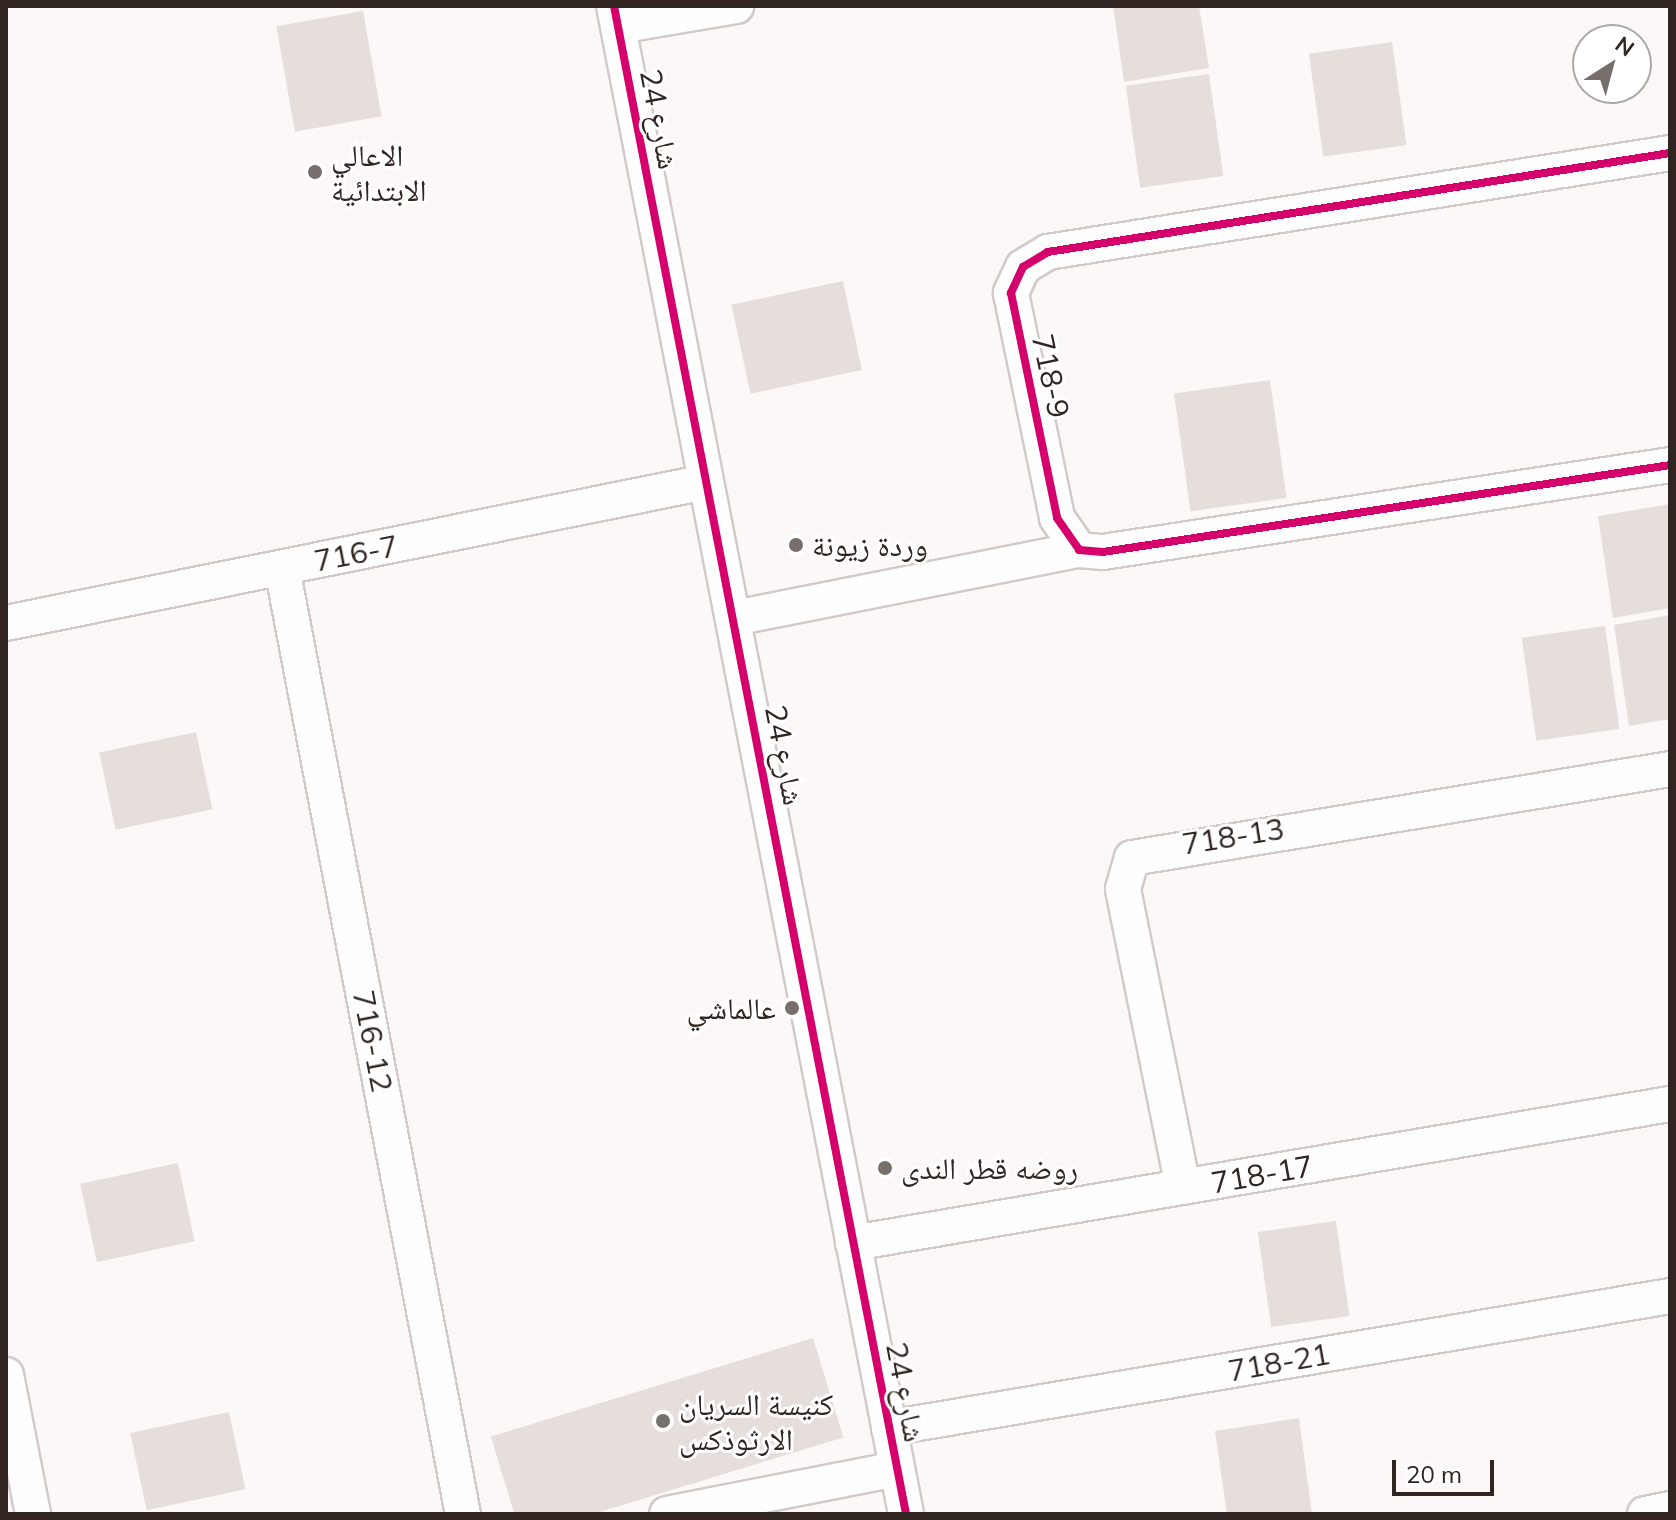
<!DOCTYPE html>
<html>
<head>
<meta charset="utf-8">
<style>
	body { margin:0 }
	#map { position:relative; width:1676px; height:1520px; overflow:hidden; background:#fcf8f7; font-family:Mulish,"Noto Naskh Arabic",sans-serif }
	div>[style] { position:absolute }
	.building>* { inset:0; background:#e6dedb; transform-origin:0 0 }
	.roads { filter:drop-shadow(2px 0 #d2cac8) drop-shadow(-2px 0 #d2cac8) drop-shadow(0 2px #d2cac8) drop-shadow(0 -2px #d2cac8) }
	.minor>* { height:34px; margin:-17px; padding:0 17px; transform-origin:17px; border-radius:17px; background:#fffefe }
	.cycleway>* { height:8px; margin:-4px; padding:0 4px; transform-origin:4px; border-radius:4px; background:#d6006c }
	.dots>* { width:22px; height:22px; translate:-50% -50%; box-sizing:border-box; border:4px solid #fff; border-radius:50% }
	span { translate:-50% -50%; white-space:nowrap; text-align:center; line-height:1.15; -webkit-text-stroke:6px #fff; paint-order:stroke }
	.street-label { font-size:30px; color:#302520 }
	.poi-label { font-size:30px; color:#302520 }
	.left { translate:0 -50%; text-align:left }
	.right { translate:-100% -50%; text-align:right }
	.frame { position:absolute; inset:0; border:8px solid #302520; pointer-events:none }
	.north { position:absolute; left:1572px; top:24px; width:80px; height:80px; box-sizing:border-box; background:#fff; border:2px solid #aca8a6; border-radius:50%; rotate:36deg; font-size:22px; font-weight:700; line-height:32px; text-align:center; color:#302520 }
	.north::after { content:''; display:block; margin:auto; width:28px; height:36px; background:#776f6b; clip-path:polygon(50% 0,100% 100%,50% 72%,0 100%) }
	.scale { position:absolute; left:1392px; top:1460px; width:102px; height:36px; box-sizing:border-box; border:4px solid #302520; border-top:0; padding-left:10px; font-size:24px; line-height:28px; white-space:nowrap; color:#302520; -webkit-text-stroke:6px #fff; paint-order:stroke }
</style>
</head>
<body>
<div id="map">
	<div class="building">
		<div style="clip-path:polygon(1113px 6px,1199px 6px,1209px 68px,1124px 82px)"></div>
		<div style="left:363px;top:11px;width:107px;height:88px;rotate:80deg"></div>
		<div style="left:1392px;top:42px;width:104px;height:84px;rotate:82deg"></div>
		<div style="left:1209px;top:74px;width:103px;height:84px;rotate:82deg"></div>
		<div style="left:843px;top:281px;width:91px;height:114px;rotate:78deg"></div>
		<div style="left:1270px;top:380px;width:119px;height:97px;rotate:82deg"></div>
		<div style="clip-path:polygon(1670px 504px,1670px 608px,1613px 618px,1598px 516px)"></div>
		<div style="clip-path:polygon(1670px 615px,1670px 719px,1629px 726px,1614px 625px)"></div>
		<div style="left:1605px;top:626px;width:104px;height:84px;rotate:82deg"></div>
		<div style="left:196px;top:732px;width:79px;height:99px;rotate:78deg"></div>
		<div style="left:178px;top:1163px;width:80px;height:100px;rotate:78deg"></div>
		<div style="left:1336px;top:1221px;width:96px;height:79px;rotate:82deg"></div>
		<div style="left:813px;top:1338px;width:104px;height:337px;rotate:73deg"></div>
		<div style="left:229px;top:1412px;width:79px;height:101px;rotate:78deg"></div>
		<div style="clip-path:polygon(1299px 1418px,1312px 1514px,1227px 1514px,1215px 1431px)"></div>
	</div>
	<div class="roads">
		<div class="minor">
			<div style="left:614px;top:6px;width:1536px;rotate:79.04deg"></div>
			<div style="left:618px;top:26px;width:120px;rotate:-9.6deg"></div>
			<div style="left:1670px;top:153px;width:630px;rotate:170.96deg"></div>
			<div style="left:1048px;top:252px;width:29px;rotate:149deg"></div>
			<div style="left:1023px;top:267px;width:29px;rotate:115deg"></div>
			<div style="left:1011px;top:293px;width:230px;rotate:78.4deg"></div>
			<div style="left:1057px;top:518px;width:39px;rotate:55deg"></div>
			<div style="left:1079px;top:550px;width:24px;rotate:5deg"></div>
			<div style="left:1103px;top:552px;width:574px;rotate:-8.72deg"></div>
			<div style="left:282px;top:568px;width:963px;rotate:79.17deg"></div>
			<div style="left:734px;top:618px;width:352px;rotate:-11.2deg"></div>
			<div style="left:6px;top:623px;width:714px;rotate:-11.39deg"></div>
			<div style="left:1183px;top:1187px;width:304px;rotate:-101.4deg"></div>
			<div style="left:1123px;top:889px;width:32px;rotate:-74deg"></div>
			<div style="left:1132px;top:858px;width:545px;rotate:-9.39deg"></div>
			<div style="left:853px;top:1243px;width:829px;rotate:-9.66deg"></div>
			<div style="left:6px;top:1375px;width:142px;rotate:79deg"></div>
			<div style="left:889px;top:1428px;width:792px;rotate:-9.59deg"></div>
			<div style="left:667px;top:1514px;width:234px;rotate:-11.1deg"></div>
			<div style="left:1645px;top:1514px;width:25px;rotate:-11deg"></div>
		</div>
	</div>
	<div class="cycleway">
		<div style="left:614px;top:6px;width:1536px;rotate:79.04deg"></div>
		<div style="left:1670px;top:153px;width:630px;rotate:170.96deg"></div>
		<div style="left:1048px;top:252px;width:29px;rotate:149deg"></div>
		<div style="left:1023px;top:267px;width:29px;rotate:115deg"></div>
		<div style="left:1011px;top:293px;width:230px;rotate:78.4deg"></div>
		<div style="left:1057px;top:518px;width:39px;rotate:55deg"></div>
		<div style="left:1079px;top:550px;width:24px;rotate:5deg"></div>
		<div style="left:1103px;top:552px;width:574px;rotate:-8.72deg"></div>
	</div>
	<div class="dots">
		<div style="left:315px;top:172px;background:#776f6b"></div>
		<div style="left:796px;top:545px;background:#776f6b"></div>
		<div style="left:792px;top:1008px;background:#776f6b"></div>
		<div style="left:885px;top:1168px;background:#776f6b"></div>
		<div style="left:663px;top:1421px;background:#776f6b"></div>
	</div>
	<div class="street-label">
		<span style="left:660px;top:119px;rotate:79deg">شارع 24</span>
		<span style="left:1051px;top:376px;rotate:78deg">718-9</span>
		<span style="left:356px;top:553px;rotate:-11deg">716-7</span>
		<span style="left:785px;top:755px;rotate:79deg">شارع 24</span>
		<span style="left:1233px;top:836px;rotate:-9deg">718-13</span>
		<span style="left:373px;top:1041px;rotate:79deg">716-12</span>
		<span style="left:1262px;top:1174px;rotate:-10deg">718-17</span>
		<span style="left:1279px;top:1362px;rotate:-10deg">718-21</span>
		<span style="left:906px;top:1392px;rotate:79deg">شارع 24</span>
	</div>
	<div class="poi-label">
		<span class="left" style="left:331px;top:172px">الاعالي<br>الابتدائية</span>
		<span class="left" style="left:812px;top:545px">وردة زيونة</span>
		<span class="right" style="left:776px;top:1008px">عالماشي</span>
		<span class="left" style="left:901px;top:1168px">روضه قطر الندى</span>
		<span class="left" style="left:679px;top:1421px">كنيسة السريان<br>الارثوذكس</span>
	</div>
	<div class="frame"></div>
	<div class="north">N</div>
	<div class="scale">20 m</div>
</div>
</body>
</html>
